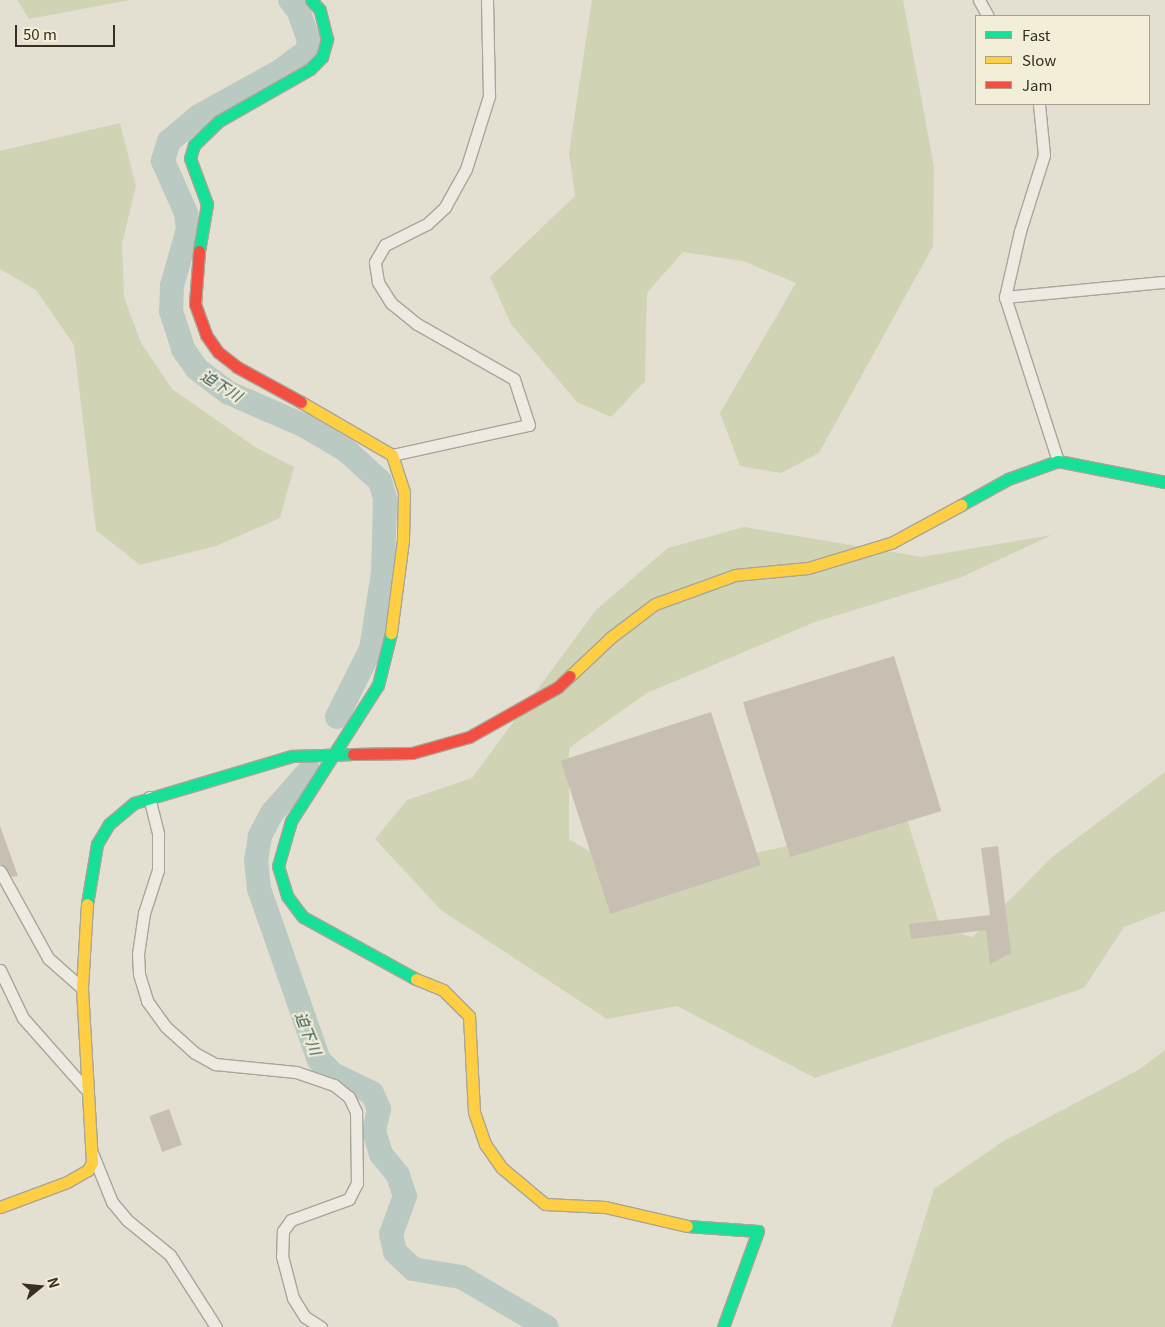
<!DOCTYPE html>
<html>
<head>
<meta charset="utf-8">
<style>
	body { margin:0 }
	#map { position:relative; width:1165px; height:1327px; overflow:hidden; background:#e3e0d1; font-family:Georgia,"Noto Sans JP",serif }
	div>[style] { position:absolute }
	.green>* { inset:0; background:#d0d3b4 }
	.river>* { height:24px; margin:-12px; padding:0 12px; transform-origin:12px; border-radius:12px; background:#bacac2 }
	.building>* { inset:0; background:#c7bfb2; transform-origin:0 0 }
	.roads { filter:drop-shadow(1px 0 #a9a599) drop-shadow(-1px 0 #a9a599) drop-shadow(0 1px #a9a599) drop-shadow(0 -1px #a9a599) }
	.street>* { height:11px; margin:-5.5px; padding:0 5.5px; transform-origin:5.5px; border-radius:5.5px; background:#eceae1 }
	.fast>* { height:11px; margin:-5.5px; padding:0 5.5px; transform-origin:5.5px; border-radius:5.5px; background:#16e098 }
	.slow>* { height:11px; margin:-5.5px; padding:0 5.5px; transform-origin:5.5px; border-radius:5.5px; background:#ffcf43 }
	.jam>* { height:11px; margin:-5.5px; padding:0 5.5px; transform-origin:5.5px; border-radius:5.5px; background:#f24e42 }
	span { translate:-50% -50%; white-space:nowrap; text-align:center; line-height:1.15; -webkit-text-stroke:4px #f3eed8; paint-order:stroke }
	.water-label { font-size:15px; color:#325656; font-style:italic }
	.legend { position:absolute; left:975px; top:15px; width:175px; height:90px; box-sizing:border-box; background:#f3eed8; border:1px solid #a8a18f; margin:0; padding:6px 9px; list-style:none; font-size:15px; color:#382e21 }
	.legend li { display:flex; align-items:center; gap:10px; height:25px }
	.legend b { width:25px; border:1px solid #a8a18f }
	.north { position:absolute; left:15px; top:1262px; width:50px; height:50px; -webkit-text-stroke:4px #f3eed8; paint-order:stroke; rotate:73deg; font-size:14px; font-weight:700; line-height:20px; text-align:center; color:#382e21 }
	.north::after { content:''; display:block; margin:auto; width:18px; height:22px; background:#382e21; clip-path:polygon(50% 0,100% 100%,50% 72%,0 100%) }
	.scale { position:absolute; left:15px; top:25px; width:100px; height:22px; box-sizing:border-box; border:2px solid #382e21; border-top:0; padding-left:6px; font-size:15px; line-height:18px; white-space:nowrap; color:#382e21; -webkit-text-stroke:4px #f3eed8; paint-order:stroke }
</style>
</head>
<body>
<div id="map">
	<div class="green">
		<div style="clip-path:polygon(17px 0,130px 0,29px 19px)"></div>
		<div style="clip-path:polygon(592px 0,903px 0,934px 167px,933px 246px,819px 453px,781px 473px,740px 466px,720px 413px,796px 283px,743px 261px,683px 252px,647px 293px,645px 381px,611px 417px,577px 402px,511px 324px,490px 277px,575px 196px,569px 153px)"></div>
		<div style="clip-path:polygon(120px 123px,136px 186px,122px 244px,124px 297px,141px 343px,172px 389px,255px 447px,294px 467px,280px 518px,216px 546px,140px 565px,96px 530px,74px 345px,36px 290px,0 269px,0 151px)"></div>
		<div style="clip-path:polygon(744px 527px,922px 557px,1052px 535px,962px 577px,815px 622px,647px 693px,569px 748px,569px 839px,637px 880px,907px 819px,941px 929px,973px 937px,1052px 857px,1165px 772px,1165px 911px,1124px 927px,1084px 988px,815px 1078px,677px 1006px,607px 1019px,441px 910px,375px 839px,407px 800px,472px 778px,596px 610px,668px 548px)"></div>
		<div style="clip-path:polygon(1165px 1050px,1165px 1327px,891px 1327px,934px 1189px,1002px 1142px,1140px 1069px)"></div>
	</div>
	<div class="river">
		<div style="left:290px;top:0;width:13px;rotate:51deg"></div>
		<div style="left:298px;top:10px;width:32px;rotate:70deg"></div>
		<div style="left:309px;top:40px;width:11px;rotate:100deg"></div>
		<div style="left:307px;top:51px;width:31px;rotate:143deg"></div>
		<div style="left:282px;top:70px;width:95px;rotate:151deg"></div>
		<div style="left:199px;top:116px;width:39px;rotate:140deg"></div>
		<div style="left:169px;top:141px;width:21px;rotate:107deg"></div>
		<div style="left:163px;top:161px;width:57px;rotate:66.1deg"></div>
		<div style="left:186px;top:213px;width:16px;rotate:83deg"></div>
		<div style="left:188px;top:229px;width:59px;rotate:105.7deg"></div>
		<div style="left:172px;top:286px;width:25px;rotate:92deg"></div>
		<div style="left:171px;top:311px;width:40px;rotate:72deg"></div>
		<div style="left:183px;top:349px;width:24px;rotate:55deg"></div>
		<div style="left:197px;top:369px;width:40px;rotate:37deg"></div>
		<div style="left:229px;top:393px;width:81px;rotate:23.4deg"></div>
		<div style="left:303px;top:425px;width:51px;rotate:30.6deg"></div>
		<div style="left:347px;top:451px;width:45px;rotate:42.3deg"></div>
		<div style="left:380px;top:481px;width:19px;rotate:74deg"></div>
		<div style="left:385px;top:499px;width:74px;rotate:91.5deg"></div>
		<div style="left:383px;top:573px;width:77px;rotate:99deg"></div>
		<div style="left:371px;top:649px;width:76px;rotate:116.6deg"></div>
		<div style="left:309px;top:771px;width:56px;rotate:131.4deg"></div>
		<div style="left:272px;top:813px;width:26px;rotate:118deg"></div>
		<div style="left:260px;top:836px;width:24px;rotate:99deg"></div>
		<div style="left:256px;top:860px;width:29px;rotate:84deg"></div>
		<div style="left:259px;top:889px;width:181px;rotate:70.7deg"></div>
		<div style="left:319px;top:1060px;width:20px;rotate:45deg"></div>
		<div style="left:333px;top:1074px;width:43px;rotate:26deg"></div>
		<div style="left:372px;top:1093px;width:17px;rotate:66deg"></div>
		<div style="left:379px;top:1109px;width:23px;rotate:103deg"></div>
		<div style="left:374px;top:1131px;width:24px;rotate:73deg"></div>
		<div style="left:381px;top:1154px;width:27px;rotate:51deg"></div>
		<div style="left:398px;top:1175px;width:22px;rotate:72deg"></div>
		<div style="left:405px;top:1196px;width:40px;rotate:110.2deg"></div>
		<div style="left:391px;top:1234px;width:18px;rotate:77deg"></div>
		<div style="left:395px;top:1252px;width:25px;rotate:43deg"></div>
		<div style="left:413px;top:1269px;width:49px;rotate:9.5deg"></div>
		<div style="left:461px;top:1277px;width:99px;rotate:30.2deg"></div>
	</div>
	<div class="building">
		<div style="left:894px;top:656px;width:162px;height:158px;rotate:73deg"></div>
		<div style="left:711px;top:712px;width:161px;height:158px;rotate:72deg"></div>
		<div style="clip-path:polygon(0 826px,18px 876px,12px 877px,0 864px)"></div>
		<div style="clip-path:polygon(998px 846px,1011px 953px,990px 964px,986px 930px,911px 939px,909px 924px,990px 915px,981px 848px)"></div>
		<div style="left:169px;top:1109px;width:38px;height:21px;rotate:70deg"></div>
	</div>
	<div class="roads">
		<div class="street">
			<div style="left:979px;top:0;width:18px;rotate:61deg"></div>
			<div style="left:1039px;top:104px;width:51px;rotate:84.4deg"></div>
			<div style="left:1044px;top:155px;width:80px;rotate:107.5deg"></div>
			<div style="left:1020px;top:231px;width:68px;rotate:102.8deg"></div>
			<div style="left:1005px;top:297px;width:172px;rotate:72.1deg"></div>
			<div style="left:1005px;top:297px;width:161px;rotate:-5.4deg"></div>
			<div style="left:392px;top:455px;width:140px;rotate:-12.4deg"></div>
			<div style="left:529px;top:425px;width:48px;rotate:-108.1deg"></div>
			<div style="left:514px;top:379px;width:112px;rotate:-150.4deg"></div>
			<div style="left:417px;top:324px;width:33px;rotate:-141deg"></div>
			<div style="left:391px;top:303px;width:25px;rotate:-122deg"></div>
			<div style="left:378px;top:282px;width:20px;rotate:-99deg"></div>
			<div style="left:375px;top:262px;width:20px;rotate:-60deg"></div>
			<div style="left:385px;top:245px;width:47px;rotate:-26.6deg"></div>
			<div style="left:427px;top:224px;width:25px;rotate:-43deg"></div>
			<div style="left:445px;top:207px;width:43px;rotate:-61.1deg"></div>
			<div style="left:466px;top:169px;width:77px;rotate:-72.5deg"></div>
			<div style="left:489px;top:96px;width:96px;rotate:-91.2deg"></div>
			<div style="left:149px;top:797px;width:38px;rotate:76deg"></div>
			<div style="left:158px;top:834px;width:36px;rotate:90deg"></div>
			<div style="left:158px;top:870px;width:45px;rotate:108deg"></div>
			<div style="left:144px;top:913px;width:41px;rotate:98.3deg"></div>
			<div style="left:138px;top:954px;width:20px;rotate:87deg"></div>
			<div style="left:139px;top:974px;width:28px;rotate:73deg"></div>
			<div style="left:147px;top:1001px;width:32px;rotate:54deg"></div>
			<div style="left:166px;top:1027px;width:39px;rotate:42deg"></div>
			<div style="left:195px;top:1053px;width:23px;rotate:29deg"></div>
			<div style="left:215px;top:1064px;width:81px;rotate:5.6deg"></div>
			<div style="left:296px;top:1072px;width:40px;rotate:18.9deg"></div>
			<div style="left:334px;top:1085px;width:19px;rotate:39deg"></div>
			<div style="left:349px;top:1097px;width:17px;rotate:65deg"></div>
			<div style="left:356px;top:1112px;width:71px;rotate:89.2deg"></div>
			<div style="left:357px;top:1183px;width:18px;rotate:117deg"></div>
			<div style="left:349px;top:1199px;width:62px;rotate:160.1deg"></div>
			<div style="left:291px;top:1220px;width:14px;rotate:126deg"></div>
			<div style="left:283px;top:1231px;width:25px;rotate:92deg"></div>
			<div style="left:282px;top:1256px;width:43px;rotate:75.3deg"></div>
			<div style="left:293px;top:1298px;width:22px;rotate:58deg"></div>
			<div style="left:305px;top:1317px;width:19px;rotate:32deg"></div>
			<div style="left:0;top:871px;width:99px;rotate:61.1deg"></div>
			<div style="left:48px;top:958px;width:45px;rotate:41.4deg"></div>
			<div style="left:0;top:970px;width:53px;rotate:64.4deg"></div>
			<div style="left:23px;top:1018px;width:94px;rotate:48.5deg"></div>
			<div style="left:93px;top:1155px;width:51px;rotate:68deg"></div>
			<div style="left:112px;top:1202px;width:23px;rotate:50deg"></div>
			<div style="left:127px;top:1220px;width:55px;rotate:39.1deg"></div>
			<div style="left:170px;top:1255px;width:85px;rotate:57.4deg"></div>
		</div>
		<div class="fast">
			<div style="left:199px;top:251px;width:48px;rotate:-80.3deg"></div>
			<div style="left:207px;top:204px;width:49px;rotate:-110.3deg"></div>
			<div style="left:190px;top:158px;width:14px;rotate:-73deg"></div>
			<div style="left:194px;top:145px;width:35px;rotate:-44deg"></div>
			<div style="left:219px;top:121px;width:105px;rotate:-29.7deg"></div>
			<div style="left:310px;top:69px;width:17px;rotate:-45deg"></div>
			<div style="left:322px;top:57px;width:19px;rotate:-74deg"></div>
			<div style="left:327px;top:39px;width:30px;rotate:-104deg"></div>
			<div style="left:320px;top:10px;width:13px;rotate:-132deg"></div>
			<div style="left:961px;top:505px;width:54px;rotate:-29deg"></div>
			<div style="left:1008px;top:479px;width:53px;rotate:-19.8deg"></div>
			<div style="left:1058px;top:461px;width:109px;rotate:11.1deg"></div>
			<div style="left:391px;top:633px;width:54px;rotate:104deg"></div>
			<div style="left:378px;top:685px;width:161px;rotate:122.6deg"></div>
			<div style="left:291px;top:821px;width:47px;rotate:106.1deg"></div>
			<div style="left:278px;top:866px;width:31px;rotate:73deg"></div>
			<div style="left:287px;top:896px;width:26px;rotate:53deg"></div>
			<div style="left:303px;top:917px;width:129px;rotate:28.8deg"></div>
			<div style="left:87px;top:904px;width:61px;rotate:-80.5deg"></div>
			<div style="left:97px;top:844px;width:23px;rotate:-59deg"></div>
			<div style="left:109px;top:824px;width:33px;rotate:-40deg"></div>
			<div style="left:134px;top:803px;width:165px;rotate:-16.6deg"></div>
			<div style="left:292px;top:756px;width:61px;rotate:-1.9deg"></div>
			<div style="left:687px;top:1226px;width:71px;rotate:4deg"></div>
			<div style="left:758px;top:1231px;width:102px;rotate:110deg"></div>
		</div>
		<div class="slow">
			<div style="left:301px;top:402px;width:105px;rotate:30.2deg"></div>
			<div style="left:392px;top:455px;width:39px;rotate:72deg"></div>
			<div style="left:404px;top:492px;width:48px;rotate:91.2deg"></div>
			<div style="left:403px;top:540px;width:94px;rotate:97.4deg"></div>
			<div style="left:570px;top:676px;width:55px;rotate:-43.5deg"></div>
			<div style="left:610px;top:638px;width:56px;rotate:-37.1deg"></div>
			<div style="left:655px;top:604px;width:85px;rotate:-19.9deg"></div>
			<div style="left:735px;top:575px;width:73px;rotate:-5.5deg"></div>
			<div style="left:808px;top:568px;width:87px;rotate:-16.8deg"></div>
			<div style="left:891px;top:543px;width:80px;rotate:-28.5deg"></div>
			<div style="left:416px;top:979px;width:29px;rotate:22deg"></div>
			<div style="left:443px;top:990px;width:37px;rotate:45deg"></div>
			<div style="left:469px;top:1016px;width:96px;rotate:87deg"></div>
			<div style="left:474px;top:1112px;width:34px;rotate:71deg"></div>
			<div style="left:485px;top:1144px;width:29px;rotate:55deg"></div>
			<div style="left:502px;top:1168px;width:56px;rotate:39.9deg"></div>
			<div style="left:545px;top:1204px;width:60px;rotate:2.9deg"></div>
			<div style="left:605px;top:1207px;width:84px;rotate:13deg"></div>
			<div style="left:0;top:1207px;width:72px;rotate:-20.5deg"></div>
			<div style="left:67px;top:1182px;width:24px;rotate:-30deg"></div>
			<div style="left:88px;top:1170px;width:9px;rotate:-63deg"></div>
			<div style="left:92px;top:1162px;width:174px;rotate:-93.3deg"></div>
			<div style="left:82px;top:988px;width:84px;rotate:-86.6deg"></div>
		</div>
		<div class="jam">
			<div style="left:199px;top:251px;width:53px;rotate:94.3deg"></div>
			<div style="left:195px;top:304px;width:33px;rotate:70deg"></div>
			<div style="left:206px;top:335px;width:21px;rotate:55deg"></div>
			<div style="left:218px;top:352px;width:24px;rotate:38deg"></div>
			<div style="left:237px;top:367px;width:73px;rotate:28.7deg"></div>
			<div style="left:353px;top:754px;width:59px;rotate:-1deg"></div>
			<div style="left:412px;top:753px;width:59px;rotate:-15.7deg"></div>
			<div style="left:469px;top:737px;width:102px;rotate:-29.3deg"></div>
			<div style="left:558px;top:687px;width:16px;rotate:-43deg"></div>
		</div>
	</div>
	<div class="water-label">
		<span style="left:222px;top:385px;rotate:32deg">迫下川</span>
		<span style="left:309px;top:1033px;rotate:68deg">迫下川</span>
	</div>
	<ul class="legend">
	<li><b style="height:6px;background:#16e098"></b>Fast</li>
	<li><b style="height:6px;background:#ffcf43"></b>Slow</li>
	<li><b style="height:6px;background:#f24e42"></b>Jam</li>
	</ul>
	<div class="north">N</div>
	<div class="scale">50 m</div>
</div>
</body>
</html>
